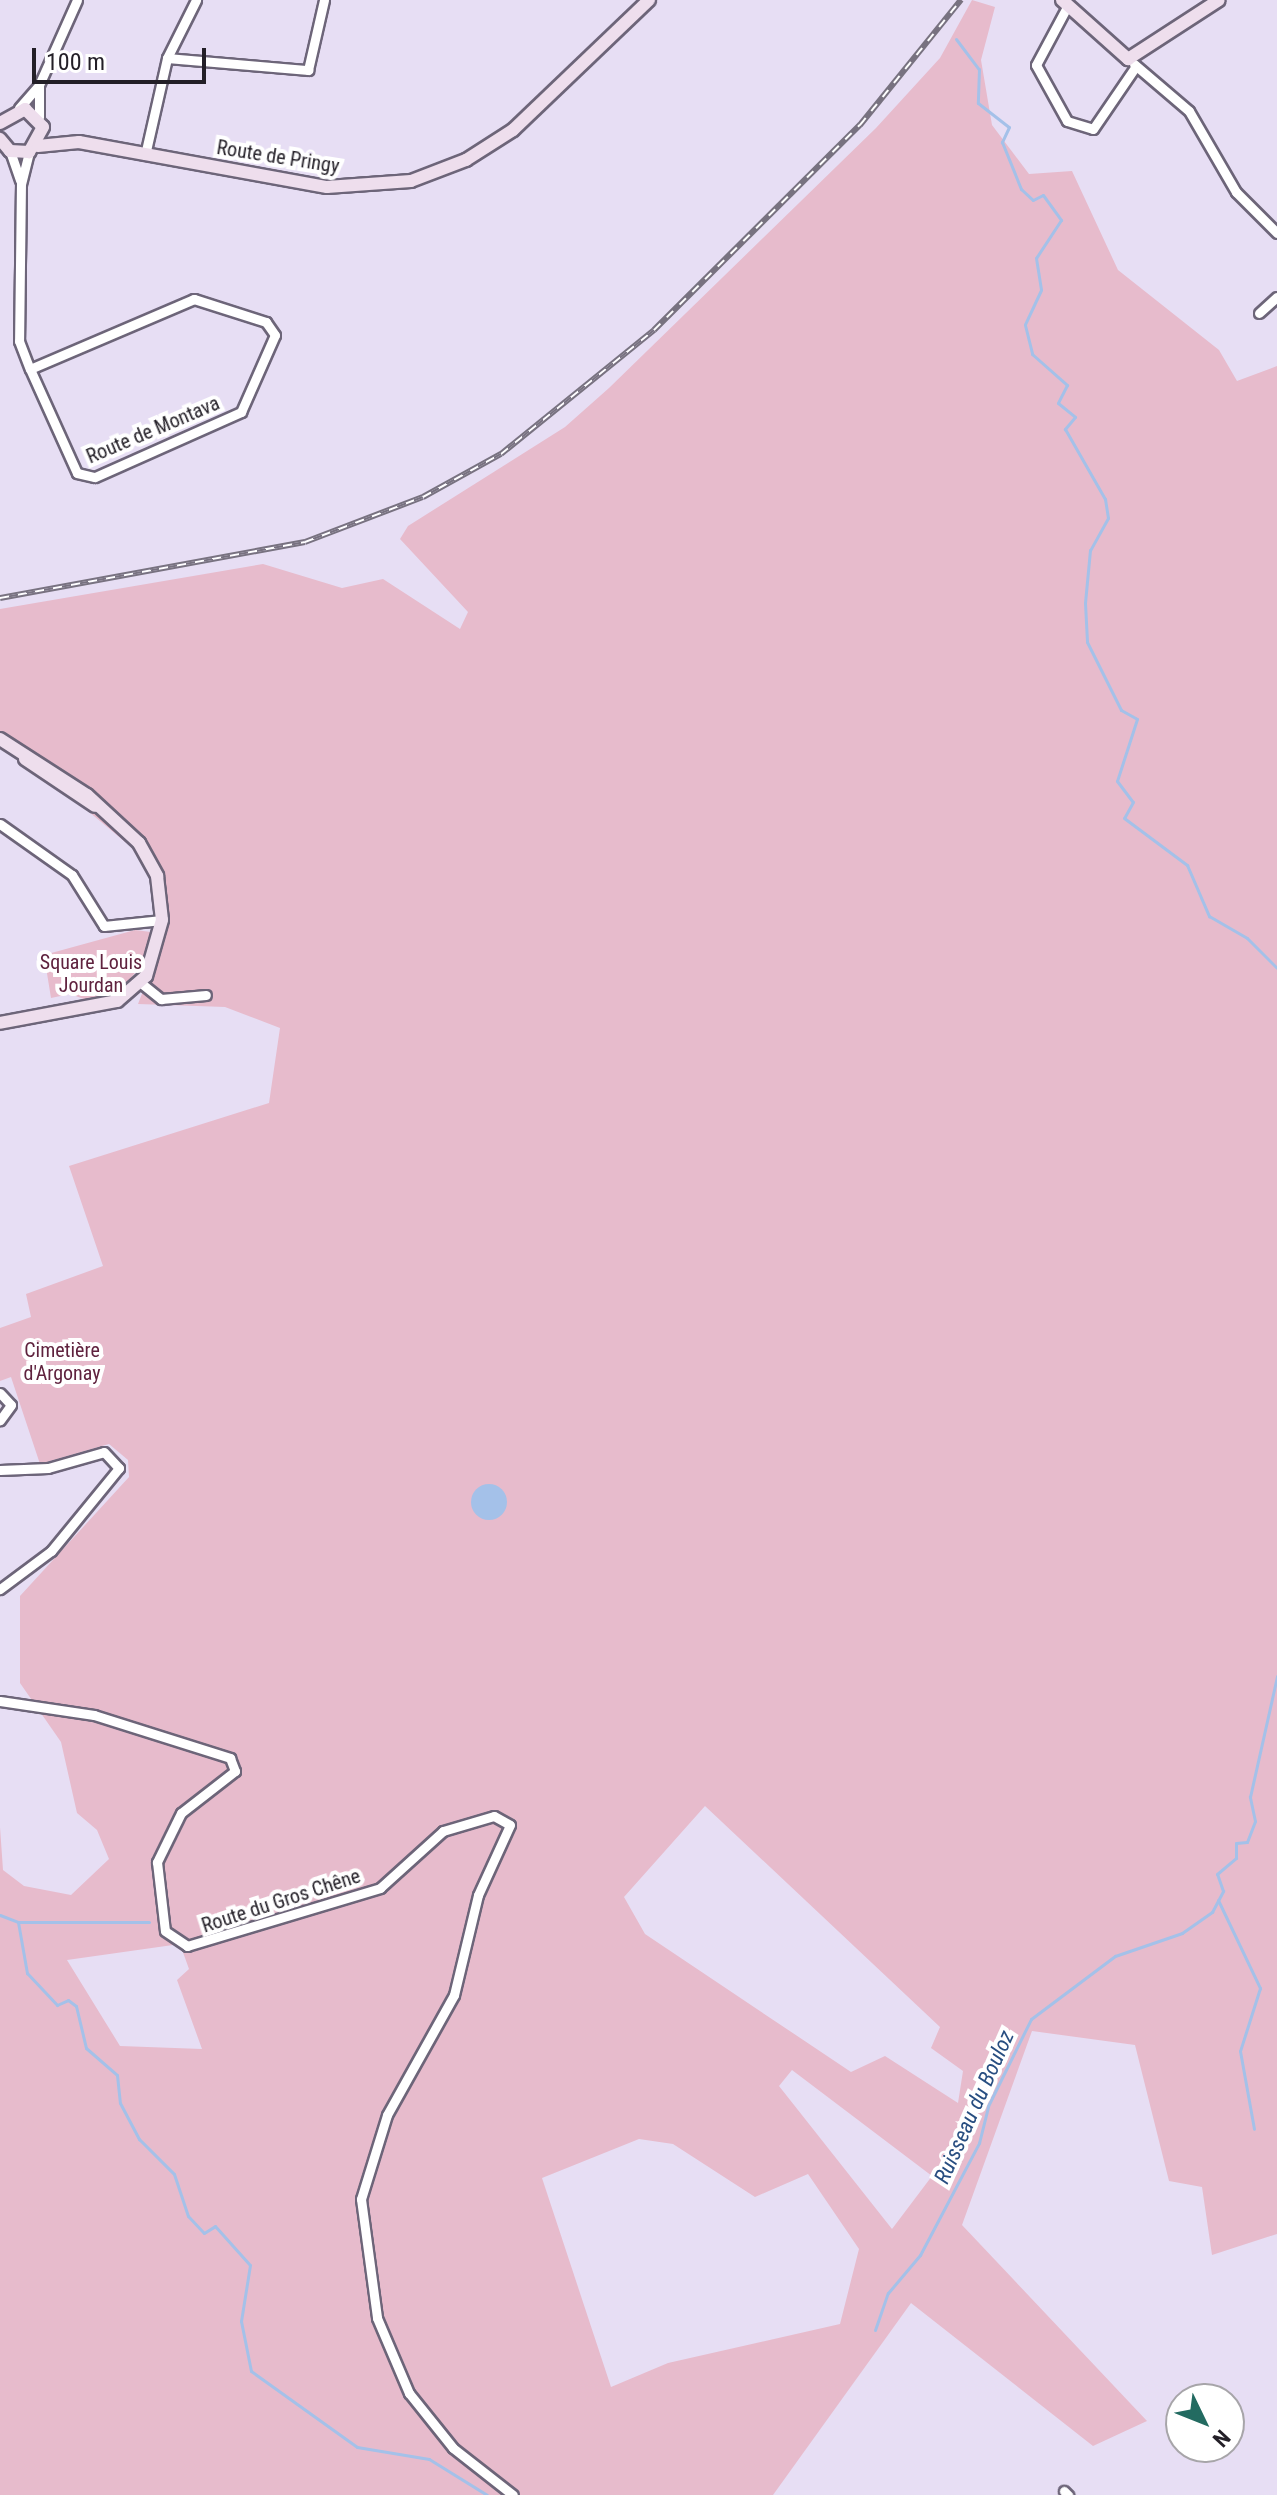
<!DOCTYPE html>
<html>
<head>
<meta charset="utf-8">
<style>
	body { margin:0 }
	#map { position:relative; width:1277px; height:2495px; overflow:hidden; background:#e7def4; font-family:"Roboto Condensed",sans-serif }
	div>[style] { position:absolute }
	.green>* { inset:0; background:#e7bbcc }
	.water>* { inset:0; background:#a4c1e9 }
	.round { border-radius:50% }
	.stream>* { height:3px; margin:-1.5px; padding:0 1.5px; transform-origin:1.5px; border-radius:1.5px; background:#a4c1e9 }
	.roads { filter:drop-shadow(2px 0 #6d6579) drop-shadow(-2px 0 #6d6579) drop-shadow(0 2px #6d6579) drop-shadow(0 -2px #6d6579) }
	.street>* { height:9px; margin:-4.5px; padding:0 4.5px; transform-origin:4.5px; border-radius:4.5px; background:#fff }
	.secondary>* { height:12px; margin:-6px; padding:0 6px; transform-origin:6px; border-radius:6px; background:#eedeed }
	.rail>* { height:6px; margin-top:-3px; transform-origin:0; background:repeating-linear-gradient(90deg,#fff 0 9px,#787280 0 18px); box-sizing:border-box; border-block:2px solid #787280 }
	span { translate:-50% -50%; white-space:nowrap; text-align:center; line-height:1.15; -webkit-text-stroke:8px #fff; paint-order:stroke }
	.street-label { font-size:20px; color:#231f27 }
	.park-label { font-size:20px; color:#5f223e }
	.water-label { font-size:22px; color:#284e81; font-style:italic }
	.north { position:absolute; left:1165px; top:2383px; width:80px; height:80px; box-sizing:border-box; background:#fff; border:2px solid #a7a5a9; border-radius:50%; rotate:133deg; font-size:22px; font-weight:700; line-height:32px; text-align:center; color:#231f27 }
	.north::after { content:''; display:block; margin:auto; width:28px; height:36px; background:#236b61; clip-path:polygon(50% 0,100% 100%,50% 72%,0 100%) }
	.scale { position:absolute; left:32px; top:48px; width:174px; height:36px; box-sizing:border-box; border:4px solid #231f27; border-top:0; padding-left:10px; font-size:24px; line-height:28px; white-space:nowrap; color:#231f27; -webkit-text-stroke:6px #fff; paint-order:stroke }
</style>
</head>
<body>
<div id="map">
	<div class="green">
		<div style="clip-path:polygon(evenodd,972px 0,995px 7px,981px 60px,992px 125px,1029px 174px,1072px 171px,1118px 270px,1219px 350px,1237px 381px,1277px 366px,1277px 2234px,1212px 2255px,1202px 2187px,1169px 2181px,1135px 2045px,1032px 2031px,962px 2225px,1147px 2421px,1093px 2446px,911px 2303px,773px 2495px,0 2495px,0 1827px,3px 1870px,24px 1886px,71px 1895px,109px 1859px,97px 1830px,77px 1813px,61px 1742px,20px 1683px,20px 1596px,129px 1477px,128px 1460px,109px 1444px,40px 1464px,11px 1377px,0 1381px,0 1328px,31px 1317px,26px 1294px,103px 1266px,69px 1166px,269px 1103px,280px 1028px,225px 1007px,138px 1004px,163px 939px,153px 865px,0 738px,0 609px,263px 564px,342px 588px,383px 579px,460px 629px,468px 612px,400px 539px,408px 526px,565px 427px,609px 388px,876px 128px,940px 58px,972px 0,705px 1806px,940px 2027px,931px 2048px,963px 2071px,958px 2103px,885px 2056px,851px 2072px,645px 1934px,624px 1897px,705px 1806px,972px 0,180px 1944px,189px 1969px,177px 1980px,202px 2049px,120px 2046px,67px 1960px,180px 1944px,972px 0,792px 2070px,932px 2176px,892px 2229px,779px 2086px,792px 2070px,972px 0,639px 2139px,673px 2144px,755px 2197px,808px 2174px,859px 2249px,840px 2324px,668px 2363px,611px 2387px,542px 2178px,639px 2139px)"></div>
		<div style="clip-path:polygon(135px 930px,151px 932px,144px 962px,125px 985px,95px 1003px,70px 994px,51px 998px,44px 955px)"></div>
	</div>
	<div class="water">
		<div class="round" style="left:471px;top:1484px;width:36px;height:36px"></div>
	</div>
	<div class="stream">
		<div style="left:956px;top:39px;width:38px;rotate:53deg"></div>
		<div style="left:979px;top:69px;width:34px;rotate:92deg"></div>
		<div style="left:978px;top:103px;width:39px;rotate:38deg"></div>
		<div style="left:1009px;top:127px;width:17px;rotate:115deg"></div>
		<div style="left:1002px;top:142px;width:51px;rotate:68deg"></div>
		<div style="left:1021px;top:189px;width:16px;rotate:43deg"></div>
		<div style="left:1033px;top:200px;width:11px;rotate:-27deg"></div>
		<div style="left:1043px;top:195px;width:31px;rotate:54deg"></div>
		<div style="left:1061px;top:220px;width:45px;rotate:123.3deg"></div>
		<div style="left:1036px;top:258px;width:32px;rotate:81deg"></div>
		<div style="left:1041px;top:290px;width:38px;rotate:115deg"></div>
		<div style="left:1025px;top:325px;width:30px;rotate:76deg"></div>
		<div style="left:1032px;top:354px;width:47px;rotate:41.5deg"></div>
		<div style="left:1067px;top:385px;width:20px;rotate:117deg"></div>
		<div style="left:1058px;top:403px;width:22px;rotate:39deg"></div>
		<div style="left:1075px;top:417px;width:16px;rotate:130deg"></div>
		<div style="left:1065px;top:429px;width:81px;rotate:60.3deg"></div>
		<div style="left:1105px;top:499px;width:19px;rotate:81deg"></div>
		<div style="left:1108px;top:518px;width:37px;rotate:119deg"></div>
		<div style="left:1090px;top:550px;width:53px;rotate:95.4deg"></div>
		<div style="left:1085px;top:603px;width:39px;rotate:87deg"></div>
		<div style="left:1087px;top:642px;width:76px;rotate:63.4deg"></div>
		<div style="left:1121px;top:710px;width:18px;rotate:29deg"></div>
		<div style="left:1137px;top:719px;width:65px;rotate:107.9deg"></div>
		<div style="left:1117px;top:781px;width:26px;rotate:53deg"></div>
		<div style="left:1133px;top:802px;width:18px;rotate:119deg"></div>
		<div style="left:1124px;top:818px;width:79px;rotate:36.7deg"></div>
		<div style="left:1187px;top:865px;width:56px;rotate:66.7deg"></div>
		<div style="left:1209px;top:916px;width:44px;rotate:30.1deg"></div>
		<div style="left:1247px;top:938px;width:42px;rotate:45deg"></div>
		<div style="left:1218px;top:1900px;width:98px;rotate:64.5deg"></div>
		<div style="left:1260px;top:1988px;width:66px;rotate:107.6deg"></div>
		<div style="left:1240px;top:2051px;width:79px;rotate:79.8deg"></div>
		<div style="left:0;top:1915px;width:19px;rotate:21deg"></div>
		<div style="left:18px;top:1922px;width:52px;rotate:80deg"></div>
		<div style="left:27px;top:1973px;width:44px;rotate:46.8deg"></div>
		<div style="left:57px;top:2005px;width:12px;rotate:-24deg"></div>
		<div style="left:68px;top:2000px;width:10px;rotate:37deg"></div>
		<div style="left:76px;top:2006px;width:43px;rotate:76.6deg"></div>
		<div style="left:86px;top:2048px;width:41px;rotate:41.1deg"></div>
		<div style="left:117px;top:2075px;width:28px;rotate:84deg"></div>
		<div style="left:120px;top:2103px;width:41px;rotate:62.2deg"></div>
		<div style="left:139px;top:2139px;width:49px;rotate:45deg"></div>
		<div style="left:174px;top:2174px;width:44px;rotate:71.6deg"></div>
		<div style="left:188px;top:2216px;width:23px;rotate:47deg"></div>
		<div style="left:204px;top:2233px;width:13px;rotate:-32deg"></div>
		<div style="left:215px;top:2226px;width:52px;rotate:48.1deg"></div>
		<div style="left:250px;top:2265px;width:57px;rotate:99.1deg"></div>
		<div style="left:241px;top:2321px;width:51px;rotate:78.7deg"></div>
		<div style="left:251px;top:2371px;width:130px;rotate:35.6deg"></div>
		<div style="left:357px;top:2447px;width:73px;rotate:9.5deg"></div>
		<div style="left:429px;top:2459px;width:68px;rotate:31.8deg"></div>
		<div style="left:18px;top:1922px;width:131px"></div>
		<div style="left:875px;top:2330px;width:39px;rotate:-71deg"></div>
		<div style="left:888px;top:2293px;width:50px;rotate:-49.9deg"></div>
		<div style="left:920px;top:2255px;width:127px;rotate:-62.2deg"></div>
		<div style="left:979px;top:2143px;width:38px;rotate:-76deg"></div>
		<div style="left:988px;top:2106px;width:97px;rotate:-63.7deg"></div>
		<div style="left:1031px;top:2019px;width:105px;rotate:-36.9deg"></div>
		<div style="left:1115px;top:1956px;width:71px;rotate:-18.9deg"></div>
		<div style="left:1182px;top:1933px;width:37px;rotate:-35deg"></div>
		<div style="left:1212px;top:1912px;width:24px;rotate:-62deg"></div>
		<div style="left:1223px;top:1891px;width:18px;rotate:-109deg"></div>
		<div style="left:1217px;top:1874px;width:25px;rotate:-40deg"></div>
		<div style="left:1236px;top:1858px;width:15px;rotate:-90deg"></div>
		<div style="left:1236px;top:1843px;width:11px;rotate:-5deg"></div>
		<div style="left:1247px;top:1842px;width:22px;rotate:-69deg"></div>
		<div style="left:1255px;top:1821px;width:25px;rotate:-102deg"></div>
		<div style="left:1250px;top:1797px;width:124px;rotate:-77.4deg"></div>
	</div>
	<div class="roads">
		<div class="street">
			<div style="left:1068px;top:5px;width:68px;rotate:118.1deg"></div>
			<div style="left:1036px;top:65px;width:64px;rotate:61deg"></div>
			<div style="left:1067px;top:121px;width:27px;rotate:17deg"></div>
			<div style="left:1093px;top:129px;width:76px;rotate:-55.7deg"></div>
			<div style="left:167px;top:58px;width:142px;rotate:4.9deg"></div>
			<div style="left:308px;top:70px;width:72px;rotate:-77.1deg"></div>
			<div style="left:1134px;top:64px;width:72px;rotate:40.5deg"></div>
			<div style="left:1189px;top:111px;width:94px;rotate:59.9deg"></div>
			<div style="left:1236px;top:192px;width:58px;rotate:45deg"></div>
			<div style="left:39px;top:85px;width:32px;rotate:90deg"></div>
			<div style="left:19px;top:108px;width:30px;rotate:-49deg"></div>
			<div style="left:39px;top:85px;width:93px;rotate:-65.9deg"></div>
			<div style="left:10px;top:151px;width:31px;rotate:71deg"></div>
			<div style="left:29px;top:152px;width:32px;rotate:104deg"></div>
			<div style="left:21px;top:183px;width:158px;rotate:90.7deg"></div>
			<div style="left:19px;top:341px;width:30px;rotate:69deg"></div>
			<div style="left:30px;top:369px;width:114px;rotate:65.7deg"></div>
			<div style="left:77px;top:473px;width:18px;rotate:13deg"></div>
			<div style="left:95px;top:477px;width:160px;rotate:-24deg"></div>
			<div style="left:241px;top:412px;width:84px;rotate:-66.2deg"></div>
			<div style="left:275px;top:335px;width:16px;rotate:-125deg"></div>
			<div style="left:266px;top:322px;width:76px;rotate:-162.3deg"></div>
			<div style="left:194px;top:299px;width:178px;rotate:156.9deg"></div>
			<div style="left:145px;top:155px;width:99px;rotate:-77.2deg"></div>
			<div style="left:167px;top:58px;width:65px;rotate:-63.4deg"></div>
			<div style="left:1259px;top:313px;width:24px;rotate:-42deg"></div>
			<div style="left:0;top:824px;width:88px;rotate:35.3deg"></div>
			<div style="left:72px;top:875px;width:60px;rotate:57.9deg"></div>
			<div style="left:104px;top:926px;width:58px;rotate:-5.9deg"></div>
			<div style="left:141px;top:983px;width:26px;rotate:39deg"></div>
			<div style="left:161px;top:999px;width:45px;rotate:-5.1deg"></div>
			<div style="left:0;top:1393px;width:16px;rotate:47deg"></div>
			<div style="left:11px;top:1405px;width:19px;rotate:126deg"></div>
			<div style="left:0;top:1470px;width:48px;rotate:-2.4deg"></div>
			<div style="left:48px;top:1468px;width:58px;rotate:-15.9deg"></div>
			<div style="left:104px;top:1452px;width:22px;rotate:47deg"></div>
			<div style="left:119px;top:1468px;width:107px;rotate:129.3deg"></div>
			<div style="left:51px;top:1551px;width:64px;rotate:143.3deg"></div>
			<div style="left:0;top:1701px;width:95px;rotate:8.5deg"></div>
			<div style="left:94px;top:1715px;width:143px;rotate:17.5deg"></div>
			<div style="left:230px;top:1758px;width:14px;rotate:69deg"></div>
			<div style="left:235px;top:1771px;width:68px;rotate:142.1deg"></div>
			<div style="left:181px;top:1813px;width:55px;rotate:116.1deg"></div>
			<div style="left:157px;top:1862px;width:69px;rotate:83.4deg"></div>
			<div style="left:165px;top:1931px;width:27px;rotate:34deg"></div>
			<div style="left:187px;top:1946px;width:202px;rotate:-16.7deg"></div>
			<div style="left:380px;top:1888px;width:85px;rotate:-42.1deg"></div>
			<div style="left:443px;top:1831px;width:53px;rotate:-16.4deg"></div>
			<div style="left:494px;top:1816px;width:18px;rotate:29deg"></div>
			<div style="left:510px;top:1825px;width:77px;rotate:114.6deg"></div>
			<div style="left:478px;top:1895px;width:103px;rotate:103.5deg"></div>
			<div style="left:454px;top:1995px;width:137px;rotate:119.2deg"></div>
			<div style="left:387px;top:2115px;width:88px;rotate:107.2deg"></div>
			<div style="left:361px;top:2199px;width:120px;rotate:82.3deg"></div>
			<div style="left:377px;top:2318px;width:82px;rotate:66.9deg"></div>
			<div style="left:409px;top:2393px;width:70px;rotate:51.3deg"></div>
			<div style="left:453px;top:2448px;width:76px;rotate:38.1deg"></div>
			<div style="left:1064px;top:2491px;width:6px;rotate:45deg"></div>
		</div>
		<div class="secondary">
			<div style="left:1062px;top:0;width:89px;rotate:41.8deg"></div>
			<div style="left:1128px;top:59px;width:108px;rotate:-33deg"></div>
			<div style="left:0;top:123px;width:29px;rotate:-29deg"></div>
			<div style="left:25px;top:109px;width:25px;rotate:45deg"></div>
			<div style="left:43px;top:127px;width:29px;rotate:119deg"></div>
			<div style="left:29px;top:152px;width:19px;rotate:-177deg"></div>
			<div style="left:10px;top:151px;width:16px;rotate:-130deg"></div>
			<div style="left:38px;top:146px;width:41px;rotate:-5.6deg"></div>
			<div style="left:79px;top:142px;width:252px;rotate:10.3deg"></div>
			<div style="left:327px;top:187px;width:84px;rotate:-4.1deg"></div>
			<div style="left:411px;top:181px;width:59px;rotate:-20.9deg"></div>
			<div style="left:466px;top:160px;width:56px;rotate:-32.6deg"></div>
			<div style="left:513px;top:130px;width:188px;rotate:-43.7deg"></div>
			<div style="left:0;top:739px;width:103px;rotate:32.8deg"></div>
			<div style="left:87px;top:795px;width:71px;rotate:42.7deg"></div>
			<div style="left:139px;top:843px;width:38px;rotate:61deg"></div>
			<div style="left:157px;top:876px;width:44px;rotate:83.5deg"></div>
			<div style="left:162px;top:920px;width:58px;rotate:105.9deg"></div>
			<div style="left:146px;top:976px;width:38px;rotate:139deg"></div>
			<div style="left:117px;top:1001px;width:119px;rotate:169.4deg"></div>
			<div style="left:25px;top:759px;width:84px;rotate:33.9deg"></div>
		</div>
	</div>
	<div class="rail">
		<div style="left:0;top:598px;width:310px;rotate:-10.4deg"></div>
		<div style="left:305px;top:542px;width:126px;rotate:-20.9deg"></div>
		<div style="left:423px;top:497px;width:89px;rotate:-28.9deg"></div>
		<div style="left:501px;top:454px;width:197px;rotate:-39deg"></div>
		<div style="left:654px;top:330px;width:291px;rotate:-44.9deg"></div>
		<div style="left:860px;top:125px;width:161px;rotate:-51.1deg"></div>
	</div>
	<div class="street-label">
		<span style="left:278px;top:157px;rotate:9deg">Route de Pringy</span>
		<span style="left:153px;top:430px;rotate:-23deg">Route de Montava</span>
		<span style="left:281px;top:1901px;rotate:-18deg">Route du Gros Chêne</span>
	</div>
	<div class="park-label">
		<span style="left:91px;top:974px">Square Louis<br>Jourdan</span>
		<span style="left:62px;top:1362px">Cimetière<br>d'Argonay</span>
	</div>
	<div class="water-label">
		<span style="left:974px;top:2107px;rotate:-66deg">Ruisseau du Bouloz</span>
	</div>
	<div class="north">N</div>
	<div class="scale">100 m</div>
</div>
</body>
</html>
